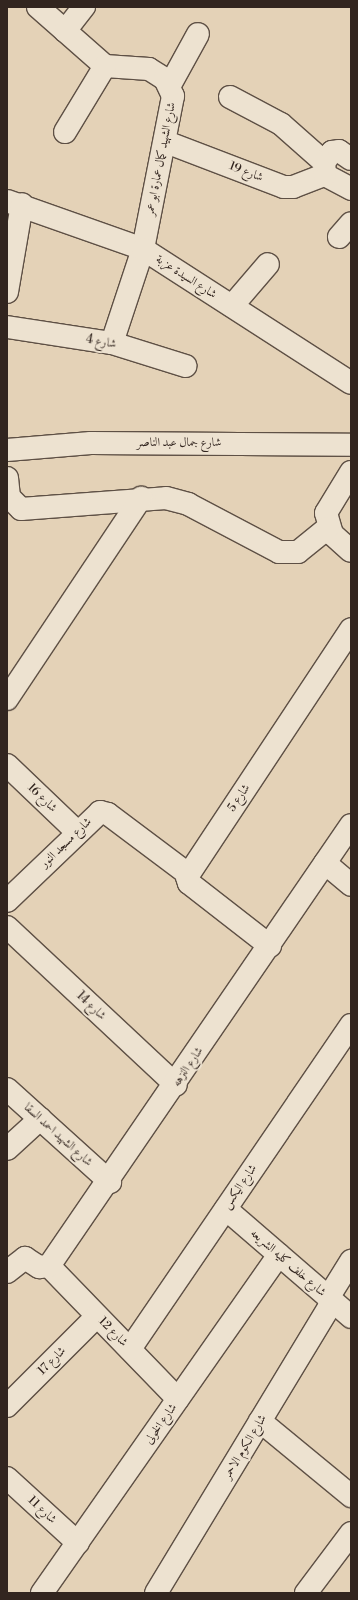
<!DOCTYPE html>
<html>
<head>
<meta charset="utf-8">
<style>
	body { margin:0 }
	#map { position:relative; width:358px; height:1600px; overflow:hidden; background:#e4d2b7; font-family:"Libre Bodoni",Amiri,serif }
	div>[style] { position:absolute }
	.roads { filter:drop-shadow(1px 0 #5e5045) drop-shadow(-1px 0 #5e5045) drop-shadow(0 1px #5e5045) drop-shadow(0 -1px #5e5045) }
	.minor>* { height:22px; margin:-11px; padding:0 11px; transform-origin:11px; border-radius:11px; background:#ede2d0 }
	span { translate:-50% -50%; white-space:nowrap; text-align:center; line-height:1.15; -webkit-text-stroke:4px #ede2d0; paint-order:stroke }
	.street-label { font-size:12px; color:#32251f }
	.frame { position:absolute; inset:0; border:8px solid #32251f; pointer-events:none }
</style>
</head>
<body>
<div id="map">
	<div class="roads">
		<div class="minor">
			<div style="left:38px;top:7px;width:89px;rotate:41.4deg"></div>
			<div style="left:105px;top:66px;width:44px;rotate:3.9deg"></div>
			<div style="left:149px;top:69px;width:19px;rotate:32deg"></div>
			<div style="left:165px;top:79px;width:19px;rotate:65deg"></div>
			<div style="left:173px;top:96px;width:156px;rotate:101.1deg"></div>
			<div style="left:143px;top:249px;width:99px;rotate:108.3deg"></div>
			<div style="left:65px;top:31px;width:31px;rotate:-52deg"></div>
			<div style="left:170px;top:85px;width:58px;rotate:-61.2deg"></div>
			<div style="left:230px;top:97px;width:58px;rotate:27.9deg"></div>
			<div style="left:281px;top:124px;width:57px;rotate:41.5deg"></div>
			<div style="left:65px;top:132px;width:77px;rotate:-58.8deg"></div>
			<div style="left:166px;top:142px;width:126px;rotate:20.9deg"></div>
			<div style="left:284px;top:187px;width:9px"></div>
			<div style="left:293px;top:187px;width:34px;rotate:-21deg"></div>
			<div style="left:325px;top:175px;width:30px;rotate:28deg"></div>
			<div style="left:325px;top:175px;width:13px;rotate:-94deg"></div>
			<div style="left:324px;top:162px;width:13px;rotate:-51deg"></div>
			<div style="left:332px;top:152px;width:7px;rotate:-8deg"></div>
			<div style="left:339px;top:151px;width:14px;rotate:34deg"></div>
			<div style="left:7px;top:201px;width:144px;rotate:19.4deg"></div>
			<div style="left:143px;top:249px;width:247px;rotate:32.8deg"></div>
			<div style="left:339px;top:237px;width:18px;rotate:-49deg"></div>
			<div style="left:7px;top:292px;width:89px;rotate:-80.3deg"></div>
			<div style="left:232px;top:306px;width:55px;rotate:-49.4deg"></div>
			<div style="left:7px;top:327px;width:106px;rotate:8.7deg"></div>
			<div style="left:112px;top:343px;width:77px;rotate:17.3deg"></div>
			<div style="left:7px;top:450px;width:84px;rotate:-4.8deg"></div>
			<div style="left:91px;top:443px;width:260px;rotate:0.4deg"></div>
			<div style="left:351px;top:472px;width:48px;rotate:121.4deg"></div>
			<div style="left:326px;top:513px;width:22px;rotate:74deg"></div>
			<div style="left:332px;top:534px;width:25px;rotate:42deg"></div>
			<div style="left:7px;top:478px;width:19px;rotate:84deg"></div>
			<div style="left:9px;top:497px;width:17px;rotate:45deg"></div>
			<div style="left:21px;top:509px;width:145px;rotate:-4.3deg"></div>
			<div style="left:166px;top:498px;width:23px;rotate:15deg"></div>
			<div style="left:188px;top:504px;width:103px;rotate:27.8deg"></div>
			<div style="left:279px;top:552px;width:19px"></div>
			<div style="left:298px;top:552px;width:38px;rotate:-39deg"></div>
			<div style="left:7px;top:699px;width:242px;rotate:-56.3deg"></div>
			<div style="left:7px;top:765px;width:97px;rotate:43.7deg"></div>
			<div style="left:325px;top:863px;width:34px;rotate:40deg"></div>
			<div style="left:7px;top:901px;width:129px;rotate:-43.7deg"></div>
			<div style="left:100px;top:812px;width:8px;rotate:14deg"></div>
			<div style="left:108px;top:814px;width:100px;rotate:36.9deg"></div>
			<div style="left:7px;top:927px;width:231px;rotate:43.1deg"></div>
			<div style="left:270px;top:946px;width:103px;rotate:-142.1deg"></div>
			<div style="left:189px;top:883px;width:6px;rotate:-108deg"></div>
			<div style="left:187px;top:877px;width:297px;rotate:-56.5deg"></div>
			<div style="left:7px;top:1089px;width:139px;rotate:42.1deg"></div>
			<div style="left:7px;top:1149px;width:45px;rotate:-42.3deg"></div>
			<div style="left:226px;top:1209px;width:165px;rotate:40.8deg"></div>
			<div style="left:49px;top:1266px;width:185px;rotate:45.9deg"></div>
			<div style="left:7px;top:1272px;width:23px;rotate:-38deg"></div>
			<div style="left:25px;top:1258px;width:17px;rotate:33deg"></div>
			<div style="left:39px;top:1267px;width:10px;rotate:-6deg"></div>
			<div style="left:49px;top:1266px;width:534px;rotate:-55.6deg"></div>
			<div style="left:328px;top:1298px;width:44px;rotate:-58.1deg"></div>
			<div style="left:130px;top:1349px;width:392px;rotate:-55.7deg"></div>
			<div style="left:7px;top:1406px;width:127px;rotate:-45deg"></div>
			<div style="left:260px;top:1421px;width:118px;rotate:39.5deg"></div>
			<div style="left:7px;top:1478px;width:96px;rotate:42.5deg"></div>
			<div style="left:42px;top:1593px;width:413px;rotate:-55deg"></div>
			<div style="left:156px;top:1593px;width:341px;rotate:-58.8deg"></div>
			<div style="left:306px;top:1593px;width:75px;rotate:-53.1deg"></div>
		</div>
	</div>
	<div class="street-label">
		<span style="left:161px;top:159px;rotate:-79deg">شارع الشهيد كمال عمارة ابو عمر</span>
		<span style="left:246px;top:172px;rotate:21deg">شارع 19</span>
		<span style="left:186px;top:277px;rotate:33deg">شارع السيدة عزبة</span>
		<span style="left:101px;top:342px;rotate:10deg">شارع 4</span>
		<span style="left:179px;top:443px">شارع جمال عبد الناصر</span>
		<span style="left:42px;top:798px;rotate:44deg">شارع 16</span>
		<span style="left:239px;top:798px;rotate:-56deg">شارع 5</span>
		<span style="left:66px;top:843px;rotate:-44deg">شارع مسجد النور</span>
		<span style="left:91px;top:1006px;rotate:43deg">شارع 14</span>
		<span style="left:188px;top:1067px;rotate:-56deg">شارع النزهه</span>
		<span style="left:58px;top:1135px;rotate:42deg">شارع الشهيد احمد السقا</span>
		<span style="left:240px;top:1187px;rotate:-56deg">شارع اليكس</span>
		<span style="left:288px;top:1263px;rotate:41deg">شارع خلف كليه الشريعه</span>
		<span style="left:113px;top:1332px;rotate:45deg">شارع 12</span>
		<span style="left:52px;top:1361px;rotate:-45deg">شارع 17</span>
		<span style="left:161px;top:1424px;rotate:-55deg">شارع الخولى</span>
		<span style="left:245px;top:1447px;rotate:-59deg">شارع الكوم الاحمر</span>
		<span style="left:42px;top:1510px;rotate:43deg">شارع 11</span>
	</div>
	<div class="frame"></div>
</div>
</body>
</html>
